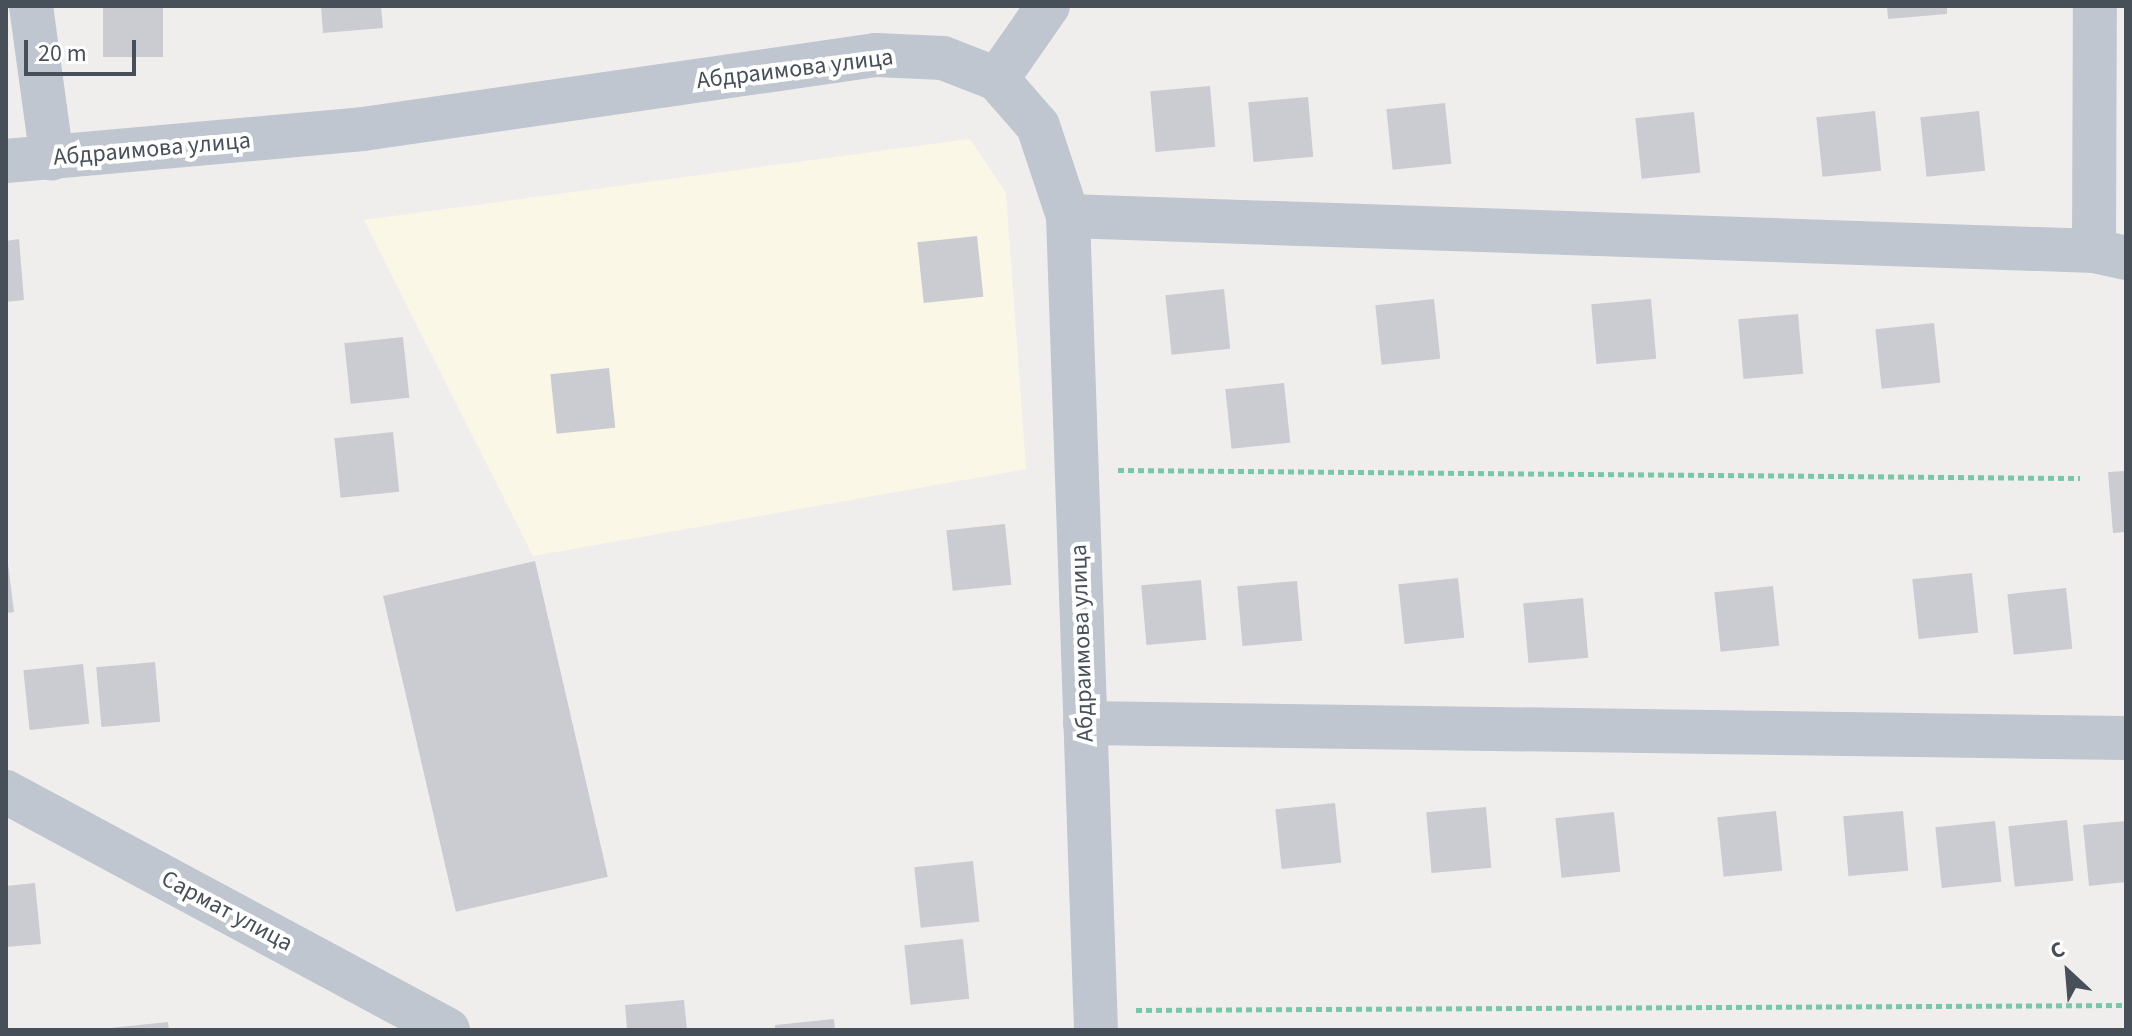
<!DOCTYPE html>
<html>
<head>
<meta charset="utf-8">
<style>
	body { margin:0 }
	#map { position:relative; width:2132px; height:1036px; overflow:hidden; background:#f0eeed; font-family:"Source Sans 3",sans-serif }
	div>[style] { position:absolute }
	.commercial>* { inset:0; background:#faf7e7 }
	.building>* { inset:0; background:#caccd2; transform-origin:0 0 }
	.path>* { height:5px; margin-top:-2.5px; transform-origin:0; background:repeating-linear-gradient(90deg,#78c7a8 0 6px,transparent 0 10px) }
	.minor>* { height:44px; margin:-22px; padding:0 22px; transform-origin:22px; border-radius:22px; background:#bfc6cf }
	span { translate:-50% -50%; white-space:nowrap; text-align:center; line-height:1.15; -webkit-text-stroke:8px #fff; paint-order:stroke }
	.street-label { font-size:24px; color:#474f59 }
	.frame { position:absolute; inset:0; border:8px solid #474f59; pointer-events:none }
	.north { position:absolute; left:2028px; top:932px; width:80px; height:80px; -webkit-text-stroke:6px #fff; paint-order:stroke; rotate:334deg; font-size:22px; font-weight:700; line-height:32px; text-align:center; color:#474f59 }
	.north::after { content:''; display:block; margin:auto; width:28px; height:36px; background:#474f59; clip-path:polygon(50% 0,100% 100%,50% 72%,0 100%) }
	.scale { position:absolute; left:24px; top:40px; width:112px; height:36px; box-sizing:border-box; border:4px solid #474f59; border-top:0; padding-left:10px; font-size:24px; line-height:28px; white-space:nowrap; color:#474f59; -webkit-text-stroke:6px #fff; paint-order:stroke }
</style>
</head>
<body>
<div id="map">
	<div class="commercial">
		<div style="clip-path:polygon(970px 139px,1006px 193px,1026px 469px,533px 556px,364px 220px)"></div>
	</div>
	<div class="building">
		<div style="left:103px;top:6px;width:60px;height:51px"></div>
		<div style="clip-path:polygon(321px 6px,381px 6px,383px 28px,323px 33px)"></div>
		<div style="clip-path:polygon(1887px 6px,1947px 6px,1947px 14px,1888px 19px)"></div>
		<div style="left:1210px;top:86px;width:61px;height:60px;rotate:85deg"></div>
		<div style="left:1308px;top:97px;width:60px;height:60px;rotate:85deg"></div>
		<div style="left:1445px;top:103px;width:61px;height:59px;rotate:84deg"></div>
		<div style="left:1875px;top:111px;width:60px;height:59px;rotate:84deg"></div>
		<div style="left:1979px;top:111px;width:60px;height:59px;rotate:84deg"></div>
		<div style="left:1694px;top:112px;width:61px;height:59px;rotate:84deg"></div>
		<div style="left:977px;top:236px;width:61px;height:60px;rotate:84deg"></div>
		<div style="clip-path:polygon(19px 239px,24px 300px,6px 302px,6px 241px)"></div>
		<div style="left:1224px;top:289px;width:60px;height:59px;rotate:84deg"></div>
		<div style="left:1434px;top:299px;width:60px;height:59px;rotate:84deg"></div>
		<div style="left:1651px;top:299px;width:60px;height:60px;rotate:85deg"></div>
		<div style="left:1798px;top:314px;width:60px;height:60px;rotate:85deg"></div>
		<div style="left:1934px;top:323px;width:60px;height:59px;rotate:84deg"></div>
		<div style="left:403px;top:337px;width:61px;height:59px;rotate:84deg"></div>
		<div style="left:609px;top:368px;width:60px;height:59px;rotate:84deg"></div>
		<div style="left:1284px;top:383px;width:60px;height:59px;rotate:84deg"></div>
		<div style="left:393px;top:432px;width:60px;height:59px;rotate:84deg"></div>
		<div style="clip-path:polygon(2126px 471px,2126px 532px,2113px 533px,2108px 472px)"></div>
		<div style="left:1005px;top:524px;width:61px;height:59px;rotate:84deg"></div>
		<div style="clip-path:polygon(6px 547px,14px 612px,6px 613px)"></div>
		<div style="left:535px;top:561px;width:324px;height:156px;rotate:77deg"></div>
		<div style="left:1972px;top:573px;width:60px;height:60px;rotate:84deg"></div>
		<div style="left:1458px;top:578px;width:60px;height:60px;rotate:84deg"></div>
		<div style="left:1201px;top:580px;width:60px;height:60px;rotate:85deg"></div>
		<div style="left:1297px;top:581px;width:60px;height:60px;rotate:85deg"></div>
		<div style="left:1773px;top:586px;width:60px;height:59px;rotate:84deg"></div>
		<div style="left:2066px;top:588px;width:61px;height:59px;rotate:84deg"></div>
		<div style="left:1583px;top:598px;width:60px;height:60px;rotate:85deg"></div>
		<div style="left:155px;top:662px;width:60px;height:59px;rotate:85deg"></div>
		<div style="left:83px;top:664px;width:60px;height:60px;rotate:84deg"></div>
		<div style="left:1335px;top:803px;width:60px;height:60px;rotate:84deg"></div>
		<div style="left:1486px;top:807px;width:61px;height:60px;rotate:85deg"></div>
		<div style="left:1776px;top:811px;width:60px;height:59px;rotate:84deg"></div>
		<div style="left:1903px;top:811px;width:60px;height:60px;rotate:85deg"></div>
		<div style="left:1614px;top:812px;width:60px;height:59px;rotate:84deg"></div>
		<div style="left:2067px;top:820px;width:61px;height:59px;rotate:84deg"></div>
		<div style="left:1995px;top:821px;width:61px;height:60px;rotate:84deg"></div>
		<div style="clip-path:polygon(2126px 821px,2126px 882px,2089px 886px,2083px 825px)"></div>
		<div style="left:973px;top:861px;width:61px;height:59px;rotate:84deg"></div>
		<div style="clip-path:polygon(35px 883px,41px 944px,6px 947px,6px 886px)"></div>
		<div style="left:963px;top:939px;width:60px;height:59px;rotate:84deg"></div>
		<div style="clip-path:polygon(684px 1000px,687px 1030px,627px 1030px,625px 1005px)"></div>
		<div style="clip-path:polygon(834px 1019px,835px 1030px,775px 1030px,775px 1025px)"></div>
		<div style="clip-path:polygon(168px 1022px,169px 1030px,110px 1030px,110px 1028px)"></div>
	</div>
	<div class="path">
		<div style="left:1118px;top:470px;width:962px;rotate:0.48deg"></div>
		<div style="left:1136px;top:1010px;width:990px;rotate:-0.29deg"></div>
	</div>
	<div class="minor">
		<div style="left:31px;top:6px;width:154px;rotate:82.2deg"></div>
		<div style="left:997px;top:79px;width:89px;rotate:-55.1deg"></div>
		<div style="left:6px;top:161px;width:358px;rotate:-5.1deg"></div>
		<div style="left:363px;top:129px;width:518px;rotate:-8.21deg"></div>
		<div style="left:876px;top:55px;width:67px;rotate:2.6deg"></div>
		<div style="left:943px;top:58px;width:58px;rotate:21.3deg"></div>
		<div style="left:997px;top:79px;width:62px;rotate:48.9deg"></div>
		<div style="left:1038px;top:126px;width:95px;rotate:71.6deg"></div>
		<div style="left:1068px;top:216px;width:814px;rotate:88.03deg"></div>
		<div style="left:1068px;top:216px;width:1027px;rotate:1.95deg"></div>
		<div style="left:2094px;top:251px;width:33px;rotate:12deg"></div>
		<div style="left:2094px;top:251px;width:245px;rotate:-89.8deg"></div>
		<div style="left:1085px;top:723px;width:1041px;rotate:0.83deg"></div>
		<div style="left:6px;top:792px;width:502px;rotate:28.3deg"></div>
	</div>
	<div class="street-label">
		<span style="left:795px;top:69px;rotate:-7deg">Абдраимова улица</span>
		<span style="left:152px;top:149px;rotate:-5deg">Абдраимова улица</span>
		<span style="left:1082px;top:643px;rotate:-92deg">Абдраимова улица</span>
		<span style="left:227px;top:911px;rotate:28deg">Сармат улица</span>
	</div>
	<div class="frame"></div>
	<div class="north">С</div>
	<div class="scale">20 m</div>
</div>
</body>
</html>
